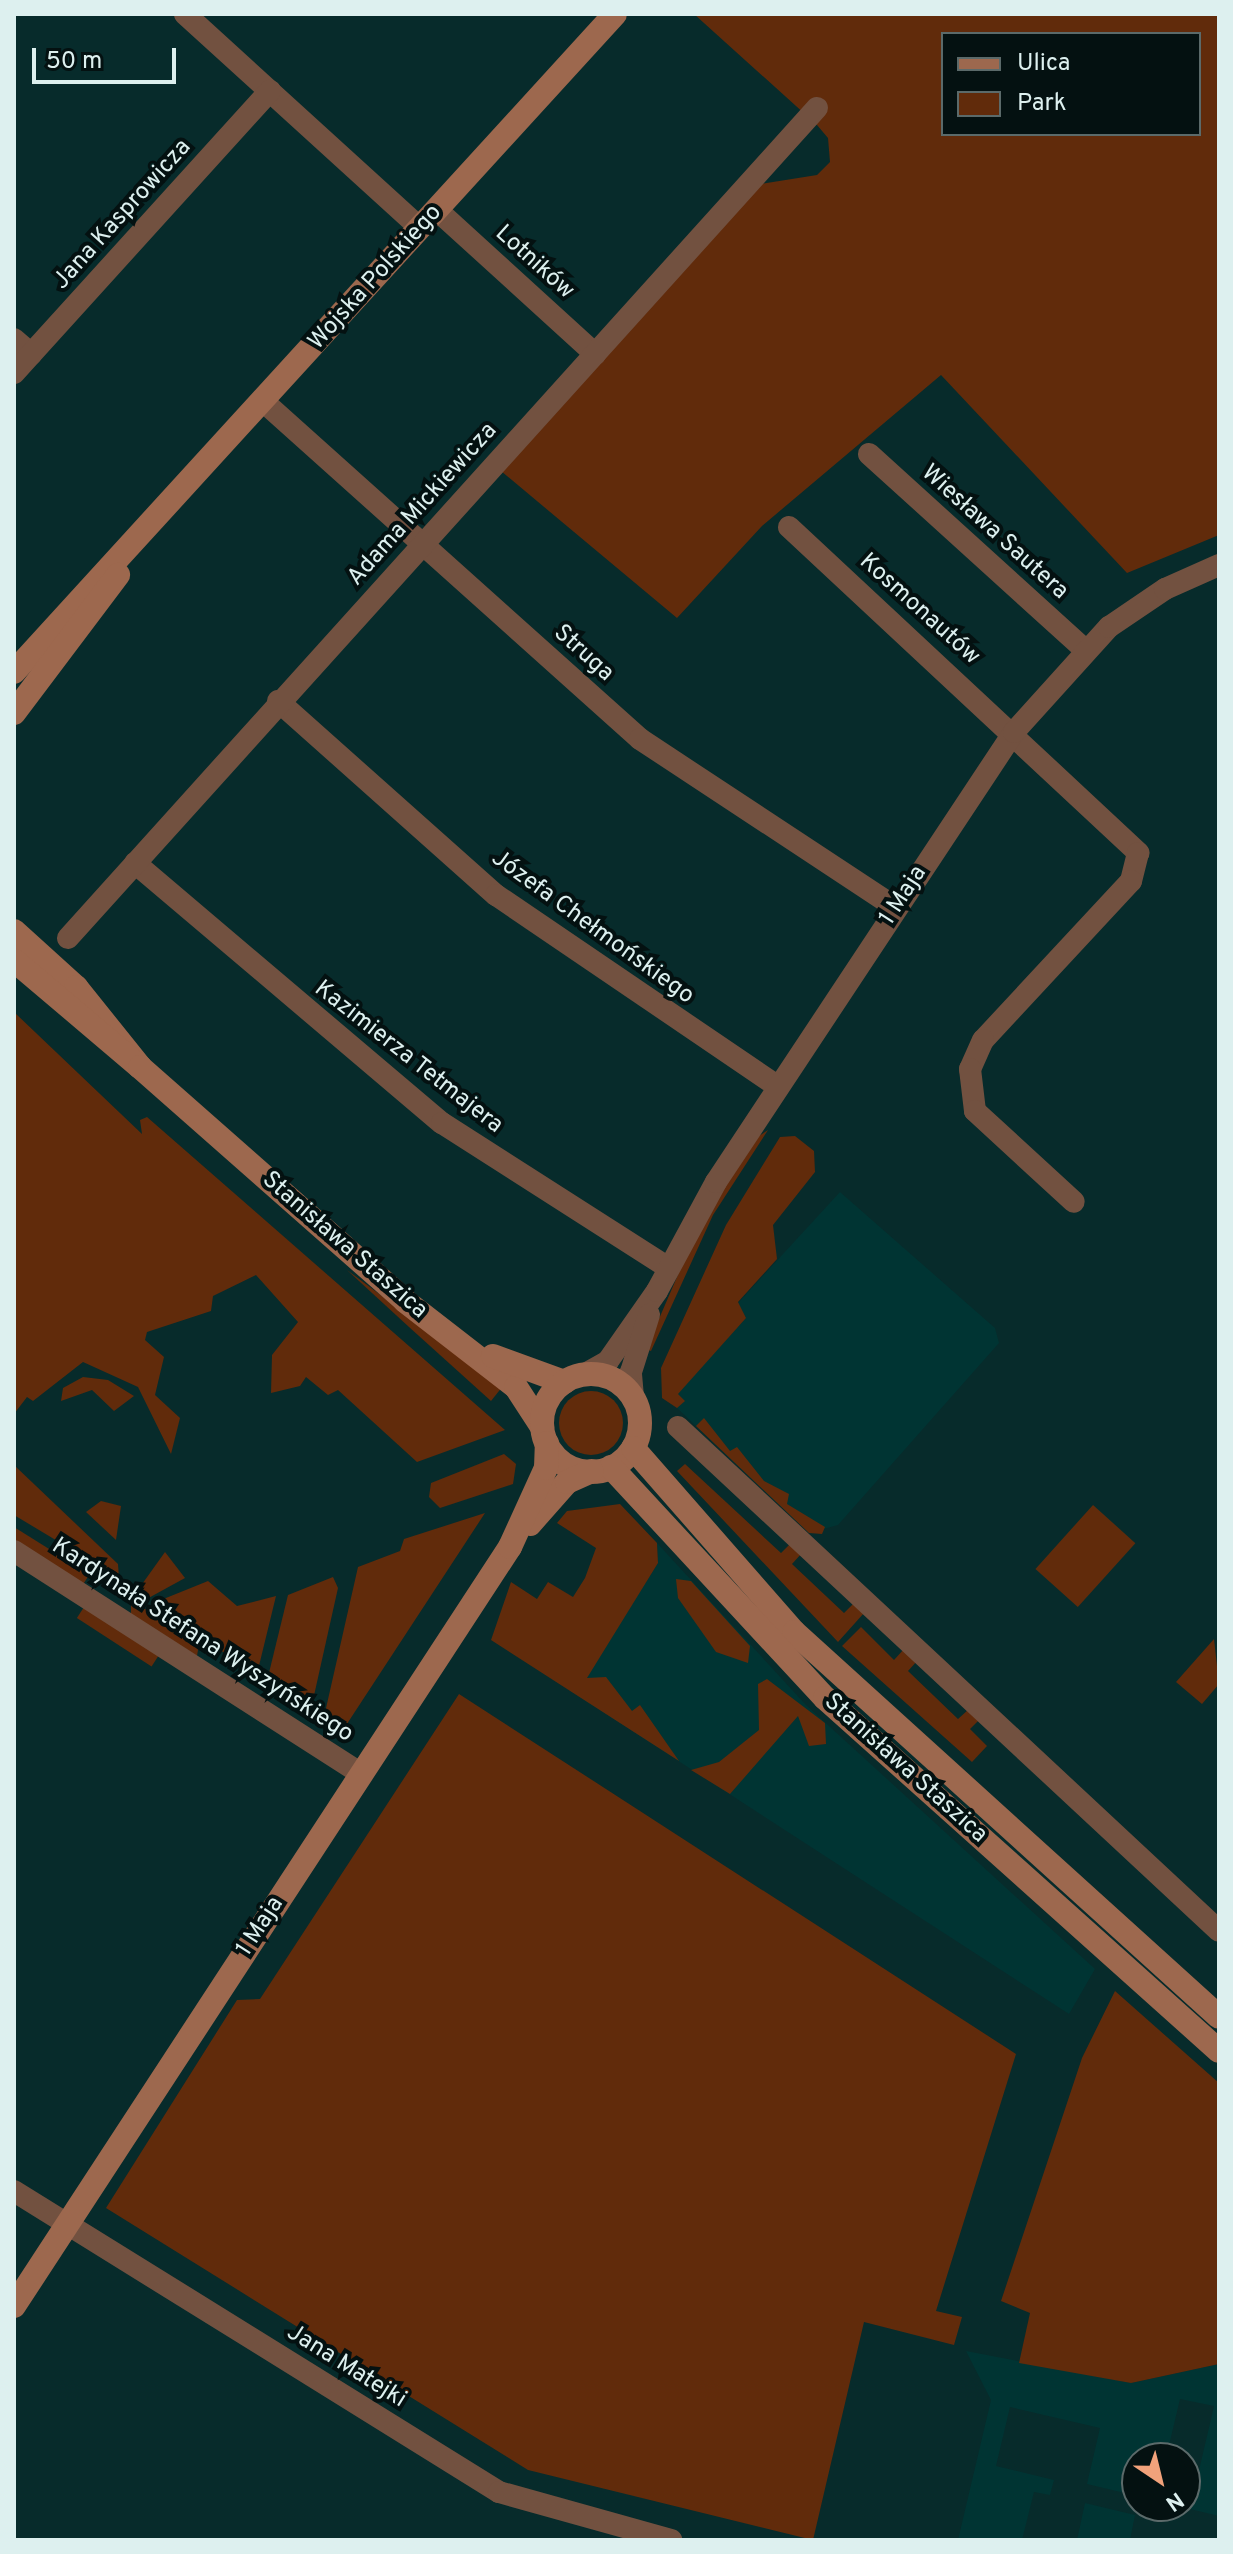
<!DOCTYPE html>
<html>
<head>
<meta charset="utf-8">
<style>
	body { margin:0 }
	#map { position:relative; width:1233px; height:2554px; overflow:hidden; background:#072b2b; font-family:Overpass,sans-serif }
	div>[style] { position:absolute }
	.built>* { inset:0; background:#003433 }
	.green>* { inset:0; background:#612b0b; transform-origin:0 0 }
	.round { border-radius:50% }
	.street>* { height:22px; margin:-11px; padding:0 11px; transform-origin:11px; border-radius:11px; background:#725140 }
	.secondary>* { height:24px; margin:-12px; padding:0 12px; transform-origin:12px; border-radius:12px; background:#9d684e }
	.secondary>.ring { margin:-12px; padding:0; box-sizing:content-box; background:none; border:24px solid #9d684e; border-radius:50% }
	span { translate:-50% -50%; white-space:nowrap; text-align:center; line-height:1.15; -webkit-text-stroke:8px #041111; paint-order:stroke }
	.street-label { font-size:24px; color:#ddf0ef }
	.frame { position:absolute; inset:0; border:16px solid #ddf0ef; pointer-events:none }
	.legend { position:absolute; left:941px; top:32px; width:260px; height:104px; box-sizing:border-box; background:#041111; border:2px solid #5b6a6a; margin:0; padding:10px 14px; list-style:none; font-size:24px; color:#ddf0ef }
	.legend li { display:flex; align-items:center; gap:16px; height:40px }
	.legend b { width:40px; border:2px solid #5b6a6a }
	.north { position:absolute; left:1121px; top:2442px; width:80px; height:80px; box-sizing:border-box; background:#041111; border:2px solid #5b6a6a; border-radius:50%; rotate:145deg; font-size:22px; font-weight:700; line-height:32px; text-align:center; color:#ddf0ef }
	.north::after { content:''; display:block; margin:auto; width:28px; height:36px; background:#f1a27b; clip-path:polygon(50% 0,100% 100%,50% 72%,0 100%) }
	.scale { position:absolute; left:32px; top:48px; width:144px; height:36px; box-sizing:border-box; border:4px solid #ddf0ef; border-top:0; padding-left:10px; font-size:24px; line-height:28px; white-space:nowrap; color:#ddf0ef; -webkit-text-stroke:6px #041111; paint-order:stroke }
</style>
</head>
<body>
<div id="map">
	<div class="built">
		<div style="clip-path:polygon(840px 1192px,995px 1328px,999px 1343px,838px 1525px,809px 1533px,677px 1408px,677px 1394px,746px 1318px,738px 1303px)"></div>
		<div style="clip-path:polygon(657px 1543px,806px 1705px,1095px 1969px,1069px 2014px,575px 1694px,658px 1563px)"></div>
		<div style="clip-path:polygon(966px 2351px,1131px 2383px,1219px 2364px,1219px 2516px,1190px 2509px,1214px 2406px,1180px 2399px,1166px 2458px,1137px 2458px,1137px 2496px,1087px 2484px,1100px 2428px,1010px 2407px,996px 2466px,1054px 2480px,1050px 2495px,1034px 2492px,1022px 2540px,958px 2540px,991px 2400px)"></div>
		<div style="clip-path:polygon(1085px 2503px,1135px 2515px,1130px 2540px,1077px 2540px)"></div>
	</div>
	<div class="green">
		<div style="clip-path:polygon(evenodd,694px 14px,1219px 14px,1219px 535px,1127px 573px,941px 375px,762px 526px,677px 618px,501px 471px,760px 184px,817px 175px,830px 162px,828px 138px,817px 125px,694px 14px,943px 34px,1199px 34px,1199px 134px,943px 134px,943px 34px)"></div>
		<div style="clip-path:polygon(14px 1012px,142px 1134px,140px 1120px,147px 1117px,505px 1430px,417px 1462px,338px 1390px,328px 1395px,306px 1377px,300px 1386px,271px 1393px,272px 1355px,298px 1322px,256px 1275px,213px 1296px,211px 1311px,147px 1332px,145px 1340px,164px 1357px,155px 1395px,180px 1418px,171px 1454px,138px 1387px,83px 1362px,33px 1401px,27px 1397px,14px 1414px)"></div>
		<div style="clip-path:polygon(768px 1130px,713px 1215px,651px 1351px,646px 1349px,702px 1219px,753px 1140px)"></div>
		<div style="clip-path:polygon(795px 1136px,814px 1151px,815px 1172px,773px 1225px,777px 1259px,738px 1302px,746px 1318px,678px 1394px,685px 1401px,677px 1408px,662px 1398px,661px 1368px,726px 1225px,780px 1137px)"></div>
		<div style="clip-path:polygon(347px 1270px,503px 1386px,491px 1401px,409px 1327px)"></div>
		<div style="clip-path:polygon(83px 1377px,108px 1380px,134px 1396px,114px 1411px,92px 1390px,61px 1401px,63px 1388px)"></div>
		<div class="round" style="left:559px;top:1391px;width:64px;height:64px"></div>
		<div style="clip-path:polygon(704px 1418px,730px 1451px,737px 1447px,764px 1481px,789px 1494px,787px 1504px,825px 1527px,822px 1534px,809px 1533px,696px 1426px)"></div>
		<div style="clip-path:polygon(504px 1454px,516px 1464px,513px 1484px,440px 1508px,429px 1497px,431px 1483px)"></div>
		<div style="clip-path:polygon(685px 1464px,781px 1553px,791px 1543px,802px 1553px,792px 1564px,844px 1613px,854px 1603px,864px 1613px,838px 1642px,677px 1471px)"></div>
		<div style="clip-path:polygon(14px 1465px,118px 1564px,119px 1578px,14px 1515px)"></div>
		<div style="clip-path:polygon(101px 1501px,121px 1506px,116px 1540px,86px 1512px)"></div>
		<div style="clip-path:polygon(620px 1504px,657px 1543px,658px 1563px,587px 1678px,606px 1677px,632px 1711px,640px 1705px,679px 1761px,491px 1640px,511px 1582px,537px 1599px,548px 1582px,573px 1597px,585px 1578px,596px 1548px,557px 1523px,567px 1511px)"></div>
		<div style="left:1093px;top:1505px;width:57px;height:86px;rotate:42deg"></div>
		<div style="clip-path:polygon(485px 1513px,343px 1730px,324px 1717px,358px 1567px,400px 1551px,404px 1539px)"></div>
		<div style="left:14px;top:1527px;width:89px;height:13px;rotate:32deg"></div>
		<div style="clip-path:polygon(165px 1552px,185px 1578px,143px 1601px,135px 1594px)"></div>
		<div style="clip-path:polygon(333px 1577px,338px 1588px,311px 1709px,267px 1681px,288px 1595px)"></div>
		<div style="clip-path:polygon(676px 1579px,691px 1581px,750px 1646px,748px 1663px,716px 1652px,678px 1598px)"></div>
		<div style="clip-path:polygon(208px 1581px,237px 1606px,276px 1596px,257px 1674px,158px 1610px,161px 1600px)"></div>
		<div style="clip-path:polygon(131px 1600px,199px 1644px,197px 1656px,131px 1615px)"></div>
		<div style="left:84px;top:1607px;width:89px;height:13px;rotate:33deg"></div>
		<div style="clip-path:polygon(861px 1627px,894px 1660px,904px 1649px,918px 1660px,908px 1671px,958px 1719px,969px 1709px,980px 1719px,970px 1729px,987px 1746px,972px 1762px,842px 1646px)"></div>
		<div style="clip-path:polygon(1214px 1639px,1219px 1684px,1202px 1704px,1176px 1682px)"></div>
		<div style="clip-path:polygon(767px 1679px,825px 1723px,826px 1744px,809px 1746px,798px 1716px,730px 1794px,691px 1770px,719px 1762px,759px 1730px,758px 1684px)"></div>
		<div style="clip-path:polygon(459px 1694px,1016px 2054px,936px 2311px,962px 2317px,954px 2345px,864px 2322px,813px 2540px,528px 2470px,106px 2208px,237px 2000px,260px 1999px)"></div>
		<div style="clip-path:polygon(1115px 1991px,1219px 2083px,1219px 2364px,1131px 2383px,1019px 2363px,1030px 2313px,1001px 2301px,1082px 2058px)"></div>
	</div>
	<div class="street">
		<div style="left:185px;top:14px;width:318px;rotate:42.3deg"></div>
		<div style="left:437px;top:210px;width:214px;rotate:42.3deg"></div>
		<div style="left:14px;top:339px;width:23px;rotate:41deg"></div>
		<div style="left:14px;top:373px;width:381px;rotate:-47.8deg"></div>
		<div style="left:264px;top:402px;width:505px;rotate:41.87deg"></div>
		<div style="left:640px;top:739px;width:307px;rotate:33.4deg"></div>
		<div style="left:869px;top:454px;width:292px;rotate:42.2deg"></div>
		<div style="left:789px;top:527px;width:478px;rotate:43deg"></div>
		<div style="left:1138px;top:853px;width:29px;rotate:104deg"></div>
		<div style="left:1131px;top:881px;width:217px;rotate:132.9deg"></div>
		<div style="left:983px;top:1040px;width:32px;rotate:114deg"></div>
		<div style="left:970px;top:1069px;width:42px;rotate:83.2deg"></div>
		<div style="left:975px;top:1111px;width:134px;rotate:42.6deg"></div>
		<div style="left:278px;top:701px;width:292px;rotate:41.7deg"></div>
		<div style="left:496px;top:895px;width:341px;rotate:34.2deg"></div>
		<div style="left:135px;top:863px;width:402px;rotate:40.3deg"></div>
		<div style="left:442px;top:1123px;width:269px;rotate:32.6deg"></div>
		<div style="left:68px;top:938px;width:1118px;rotate:-47.94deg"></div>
		<div style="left:585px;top:1374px;width:26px;rotate:-29deg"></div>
		<div style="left:608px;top:1361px;width:85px;rotate:-55deg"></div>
		<div style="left:657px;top:1291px;width:124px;rotate:-61.6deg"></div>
		<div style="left:716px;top:1182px;width:540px;rotate:-56.49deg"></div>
		<div style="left:1014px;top:732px;width:142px;rotate:-47.9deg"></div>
		<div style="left:1109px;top:627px;width:68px;rotate:-34.2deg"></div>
		<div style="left:1165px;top:589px;width:59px;rotate:-24deg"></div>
		<div style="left:633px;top:1397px;width:25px;rotate:-95deg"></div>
		<div style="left:631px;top:1372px;width:60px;rotate:-72.5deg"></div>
		<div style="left:678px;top:1427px;width:739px;rotate:42.97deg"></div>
		<div style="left:14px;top:1551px;width:413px;rotate:32.7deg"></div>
		<div style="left:14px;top:2191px;width:571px;rotate:31.82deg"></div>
		<div style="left:499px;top:2492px;width:179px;rotate:15.6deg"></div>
	</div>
	<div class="secondary">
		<div style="left:14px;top:672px;width:891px;rotate:-47.59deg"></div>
		<div style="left:14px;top:713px;width:173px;rotate:-53deg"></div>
		<div style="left:14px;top:931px;width:84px;rotate:42.1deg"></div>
		<div style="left:76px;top:987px;width:102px;rotate:51.3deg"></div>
		<div style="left:140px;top:1067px;width:165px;rotate:-139.7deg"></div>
		<div style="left:140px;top:1067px;width:354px;rotate:41.4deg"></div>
		<div style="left:405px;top:1301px;width:140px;rotate:37.8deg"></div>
		<div style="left:516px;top:1387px;width:48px;rotate:57deg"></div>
		<div style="left:493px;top:1356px;width:76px;rotate:20.1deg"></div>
		<div class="ring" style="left:542px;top:1374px;width:74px;height:74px"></div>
		<div style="left:633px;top:1448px;width:244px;rotate:48.8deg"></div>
		<div style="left:794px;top:1632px;width:573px;rotate:42.17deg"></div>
		<div style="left:611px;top:1467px;width:315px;rotate:47.2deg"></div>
		<div style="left:825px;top:1698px;width:529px;rotate:41.86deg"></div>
		<div style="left:530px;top:1524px;width:56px;rotate:-48.6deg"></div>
		<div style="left:567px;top:1482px;width:27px;rotate:-24deg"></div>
		<div style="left:14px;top:2306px;width:907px;rotate:-56.84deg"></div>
		<div style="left:510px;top:1547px;width:87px;rotate:-65.5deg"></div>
		<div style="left:546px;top:1468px;width:25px;rotate:-88deg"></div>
	</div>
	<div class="street-label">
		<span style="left:123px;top:215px;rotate:-48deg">Jana Kasprowicza</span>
		<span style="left:534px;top:263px;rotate:42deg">Lotników</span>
		<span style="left:376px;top:278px;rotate:-48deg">Wojska Polskiego</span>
		<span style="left:423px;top:505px;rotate:-48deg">Adama Mickiewicza</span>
		<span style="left:994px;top:533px;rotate:42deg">Wiesława Sautera</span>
		<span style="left:919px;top:610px;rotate:42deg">Kosmonautów</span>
		<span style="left:583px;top:654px;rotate:42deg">Struga</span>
		<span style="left:904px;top:896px;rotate:-57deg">1 Maja</span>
		<span style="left:592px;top:928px;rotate:36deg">Józefa Chełmońskiego</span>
		<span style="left:408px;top:1058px;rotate:38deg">Kazimierza Tetmajera</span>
		<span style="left:344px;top:1246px;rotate:41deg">Stanisława Staszica</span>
		<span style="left:202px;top:1641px;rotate:33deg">Kardynała Stefana Wyszyńskiego</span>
		<span style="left:905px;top:1769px;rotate:42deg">Stanisława Staszica</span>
		<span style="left:261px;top:1927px;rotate:-57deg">1 Maja</span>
		<span style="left:346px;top:2367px;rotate:32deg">Jana Matejki</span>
	</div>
	<div class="frame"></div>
	<ul class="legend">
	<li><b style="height:10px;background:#9d684e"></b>Ulica</li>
	<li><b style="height:22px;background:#612b0b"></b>Park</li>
	</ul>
	<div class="north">N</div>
	<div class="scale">50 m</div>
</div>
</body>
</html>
